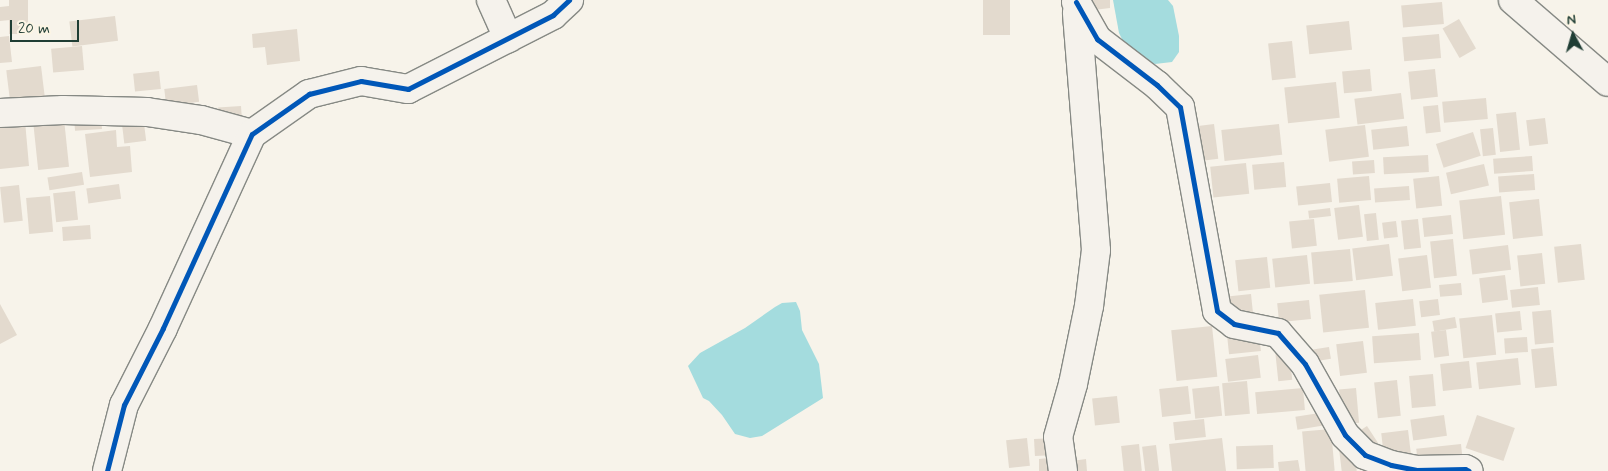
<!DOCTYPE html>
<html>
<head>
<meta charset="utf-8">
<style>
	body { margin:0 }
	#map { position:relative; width:1608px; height:471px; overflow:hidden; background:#f7f3ea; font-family:Mynerve,sans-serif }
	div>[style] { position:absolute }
	.water>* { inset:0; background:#a4dcde }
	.building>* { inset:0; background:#e3dace; transform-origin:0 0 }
	.roads { filter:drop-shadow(1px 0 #868984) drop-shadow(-1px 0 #868984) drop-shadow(0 1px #868984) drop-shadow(0 -1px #868984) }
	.street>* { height:28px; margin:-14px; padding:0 14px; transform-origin:14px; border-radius:14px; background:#f5f2ec }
	.secondary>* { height:28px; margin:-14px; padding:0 14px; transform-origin:14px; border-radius:14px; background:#f5f2ec }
	.cycleway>* { height:5px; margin:-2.5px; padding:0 2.5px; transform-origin:2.5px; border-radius:2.5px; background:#0057b8 }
	span { translate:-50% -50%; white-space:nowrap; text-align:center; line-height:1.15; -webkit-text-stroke:5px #fcf5e5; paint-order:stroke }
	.north { position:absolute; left:1548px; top:10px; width:50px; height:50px; -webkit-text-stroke:4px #fcf5e5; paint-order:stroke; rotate:354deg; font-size:14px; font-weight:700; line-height:20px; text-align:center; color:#1f3d34 }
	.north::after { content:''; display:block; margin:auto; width:18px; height:22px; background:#1f3d34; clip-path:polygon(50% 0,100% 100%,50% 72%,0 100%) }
	.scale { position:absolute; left:10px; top:20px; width:69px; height:22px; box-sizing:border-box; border:2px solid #1f3d34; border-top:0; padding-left:6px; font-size:15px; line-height:18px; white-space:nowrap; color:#1f3d34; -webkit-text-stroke:4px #fcf5e5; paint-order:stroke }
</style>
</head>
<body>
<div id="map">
	<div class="water">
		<div style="clip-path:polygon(1113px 0,1168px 0,1173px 6px,1179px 36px,1179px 52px,1172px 62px,1155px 64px,1146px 60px,1125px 45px,1119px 33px)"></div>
		<div style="clip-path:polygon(796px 302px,800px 311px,802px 330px,819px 364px,823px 398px,762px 436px,750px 438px,735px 434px,722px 415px,709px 401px,703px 398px,688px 366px,700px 353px,745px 328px,775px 307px,782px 303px)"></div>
	</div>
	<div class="building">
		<div style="left:9px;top:0;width:19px;height:34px"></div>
		<div style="left:983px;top:0;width:27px;height:35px"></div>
		<div style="clip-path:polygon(1093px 0,1110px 0,1110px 8px,1094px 10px)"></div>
		<div style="left:1442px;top:2px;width:22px;height:41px;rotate:85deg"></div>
		<div style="clip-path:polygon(9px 6px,10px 20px,0 21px,0 7px)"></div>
		<div style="left:115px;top:16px;width:25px;height:46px;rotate:83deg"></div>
		<div style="left:1459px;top:19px;width:34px;height:19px;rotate:60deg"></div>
		<div style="left:1349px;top:21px;width:29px;height:43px;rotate:84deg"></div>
		<div style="clip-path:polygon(297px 29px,300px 61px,267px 65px,265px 47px,253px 48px,252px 34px)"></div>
		<div style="left:1439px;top:34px;width:24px;height:37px;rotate:85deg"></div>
		<div style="clip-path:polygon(9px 36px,12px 62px,0 63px,0 37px)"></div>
		<div style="left:1292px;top:41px;width:37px;height:24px;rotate:84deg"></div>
		<div style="left:82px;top:46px;width:24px;height:31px;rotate:85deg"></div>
		<div style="left:41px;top:66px;width:35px;height:35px;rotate:83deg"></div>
		<div style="left:1370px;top:69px;width:22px;height:28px;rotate:85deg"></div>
		<div style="left:1435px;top:69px;width:28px;height:27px;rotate:84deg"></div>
		<div style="left:159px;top:71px;width:18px;height:26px;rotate:84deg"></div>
		<div style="left:1336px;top:82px;width:36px;height:52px;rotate:84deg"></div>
		<div style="left:197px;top:85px;width:17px;height:33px;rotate:83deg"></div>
		<div style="left:1401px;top:93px;width:26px;height:47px;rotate:83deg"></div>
		<div style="left:1486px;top:98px;width:21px;height:44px;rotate:85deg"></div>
		<div style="left:1438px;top:105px;width:27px;height:15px;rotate:84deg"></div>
		<div style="left:241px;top:106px;width:15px;height:23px;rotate:86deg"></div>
		<div style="left:1516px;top:112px;width:38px;height:20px;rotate:84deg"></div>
		<div style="left:101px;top:115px;width:14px;height:27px;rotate:86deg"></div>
		<div style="left:143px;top:115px;width:26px;height:22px;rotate:83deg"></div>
		<div style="left:1545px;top:118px;width:26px;height:19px;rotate:83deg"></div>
		<div style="left:64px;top:119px;width:48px;height:31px;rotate:84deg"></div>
		<div style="clip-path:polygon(25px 121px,29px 166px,0 169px,0 124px)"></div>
		<div style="left:1214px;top:124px;width:35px;height:20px;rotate:83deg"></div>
		<div style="left:1279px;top:124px;width:31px;height:58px;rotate:84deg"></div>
		<div style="left:1365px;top:125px;width:32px;height:40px;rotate:83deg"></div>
		<div style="left:1407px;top:126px;width:20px;height:36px;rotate:84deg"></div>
		<div style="left:1493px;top:128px;width:27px;height:13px;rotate:84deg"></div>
		<div style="clip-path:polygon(116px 130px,117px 147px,130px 146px,132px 172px,90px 177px,85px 134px)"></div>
		<div style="left:1473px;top:132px;width:25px;height:39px;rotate:72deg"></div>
		<div style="left:1428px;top:155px;width:17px;height:45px;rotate:87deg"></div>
		<div style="left:1532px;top:156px;width:15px;height:39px;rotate:86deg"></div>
		<div style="left:1374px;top:160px;width:13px;height:22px;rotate:86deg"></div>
		<div style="left:1284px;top:162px;width:25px;height:32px;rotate:85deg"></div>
		<div style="left:1246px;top:163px;width:31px;height:36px;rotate:84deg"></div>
		<div style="left:1484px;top:164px;width:22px;height:39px;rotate:77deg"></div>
		<div style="left:82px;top:172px;width:13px;height:35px;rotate:81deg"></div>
		<div style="left:1534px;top:174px;width:16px;height:36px;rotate:86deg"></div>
		<div style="left:1369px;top:176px;width:24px;height:32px;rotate:85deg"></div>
		<div style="left:1439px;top:176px;width:30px;height:26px;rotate:84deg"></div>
		<div style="left:1330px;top:183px;width:19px;height:34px;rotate:84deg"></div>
		<div style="left:119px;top:184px;width:15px;height:33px;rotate:82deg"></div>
		<div style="left:19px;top:185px;width:36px;height:19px;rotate:84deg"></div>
		<div style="left:1409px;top:186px;width:14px;height:35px;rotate:86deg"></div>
		<div style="left:75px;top:191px;width:29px;height:22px;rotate:84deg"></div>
		<div style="left:50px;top:196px;width:36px;height:24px;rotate:85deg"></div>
		<div style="left:1501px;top:196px;width:39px;height:42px;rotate:84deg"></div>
		<div style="left:1539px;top:199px;width:37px;height:30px;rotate:84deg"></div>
		<div style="left:1359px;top:205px;width:32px;height:25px;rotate:83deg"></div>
		<div style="left:1330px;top:208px;width:8px;height:22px;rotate:83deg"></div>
		<div style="left:1376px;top:213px;width:27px;height:12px;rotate:84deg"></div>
		<div style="left:1451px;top:215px;width:19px;height:29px;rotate:84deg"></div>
		<div style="left:1314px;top:219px;width:27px;height:25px;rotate:84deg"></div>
		<div style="left:1418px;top:219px;width:29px;height:17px;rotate:84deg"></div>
		<div style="left:1396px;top:221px;width:16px;height:14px;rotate:83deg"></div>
		<div style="left:90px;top:225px;width:14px;height:28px;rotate:86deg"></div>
		<div style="left:1453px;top:239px;width:37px;height:23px;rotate:84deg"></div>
		<div style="left:1389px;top:244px;width:32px;height:37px;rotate:83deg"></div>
		<div style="left:1581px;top:244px;width:36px;height:27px;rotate:84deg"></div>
		<div style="left:1508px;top:245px;width:25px;height:39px;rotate:83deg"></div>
		<div style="left:1350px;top:249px;width:32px;height:39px;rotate:85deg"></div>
		<div style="left:1542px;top:253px;width:31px;height:25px;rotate:84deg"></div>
		<div style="left:1307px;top:255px;width:29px;height:35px;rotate:84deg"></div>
		<div style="left:1427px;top:255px;width:33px;height:29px;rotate:83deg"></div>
		<div style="left:1267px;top:257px;width:31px;height:32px;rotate:84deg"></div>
		<div style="left:1505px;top:275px;width:25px;height:26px;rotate:83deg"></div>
		<div style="left:1461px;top:283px;width:12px;height:22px;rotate:85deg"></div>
		<div style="left:1538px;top:287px;width:18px;height:28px;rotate:84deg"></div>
		<div style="left:1365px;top:290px;width:38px;height:46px;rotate:84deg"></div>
		<div style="left:1251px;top:294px;width:20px;height:26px;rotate:84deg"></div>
		<div style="left:1413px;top:299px;width:27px;height:38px;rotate:84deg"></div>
		<div style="left:1438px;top:299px;width:16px;height:19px;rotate:83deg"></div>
		<div style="left:1309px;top:300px;width:19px;height:32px;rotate:84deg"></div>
		<div style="clip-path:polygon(0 304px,17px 335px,0 344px)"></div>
		<div style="left:1551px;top:310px;width:33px;height:19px;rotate:85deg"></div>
		<div style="left:1520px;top:311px;width:19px;height:25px;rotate:84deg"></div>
		<div style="left:1492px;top:315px;width:40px;height:33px;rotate:84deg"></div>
		<div style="left:1455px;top:317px;width:11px;height:23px;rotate:80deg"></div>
		<div style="left:1212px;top:326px;width:51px;height:41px;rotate:84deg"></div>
		<div style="left:1446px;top:330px;width:26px;height:15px;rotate:83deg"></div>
		<div style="left:1259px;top:333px;width:18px;height:32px;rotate:84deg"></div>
		<div style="left:1419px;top:333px;width:27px;height:47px;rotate:86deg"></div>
		<div style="left:1527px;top:337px;width:15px;height:23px;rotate:86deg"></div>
		<div style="left:1363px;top:341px;width:32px;height:27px;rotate:83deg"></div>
		<div style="left:1329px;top:347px;width:12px;height:26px;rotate:81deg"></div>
		<div style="left:1553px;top:347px;width:39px;height:22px;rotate:84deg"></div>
		<div style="left:1289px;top:349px;width:31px;height:14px;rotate:84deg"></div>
		<div style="left:1258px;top:355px;width:23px;height:33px;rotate:83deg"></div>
		<div style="left:1518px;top:358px;width:27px;height:42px;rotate:84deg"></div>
		<div style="left:1469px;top:361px;width:27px;height:29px;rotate:84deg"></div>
		<div style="left:1433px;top:374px;width:32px;height:24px;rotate:85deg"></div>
		<div style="left:1397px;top:380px;width:36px;height:23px;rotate:84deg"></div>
		<div style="left:1247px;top:381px;width:33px;height:25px;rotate:85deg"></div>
		<div style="left:1188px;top:386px;width:28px;height:29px;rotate:84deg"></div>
		<div style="left:1219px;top:386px;width:30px;height:27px;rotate:84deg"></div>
		<div style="left:1303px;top:388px;width:22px;height:48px;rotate:85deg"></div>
		<div style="left:1356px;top:388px;width:35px;height:17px;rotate:85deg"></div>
		<div style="left:1117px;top:396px;width:27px;height:25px;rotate:84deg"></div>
		<div style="left:1326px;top:412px;width:13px;height:31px;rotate:81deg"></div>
		<div style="left:1444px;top:415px;width:21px;height:34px;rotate:82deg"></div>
		<div style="left:1477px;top:415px;width:40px;height:35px;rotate:19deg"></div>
		<div style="left:1204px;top:419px;width:18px;height:31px;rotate:84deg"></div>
		<div style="left:1367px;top:426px;width:20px;height:16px;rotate:57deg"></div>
		<div style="left:1331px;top:429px;width:42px;height:29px;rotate:85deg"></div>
		<div style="left:1408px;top:430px;width:26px;height:27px;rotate:83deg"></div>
		<div style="left:1027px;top:438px;width:28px;height:21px;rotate:84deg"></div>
		<div style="left:1055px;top:438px;width:17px;height:21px;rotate:87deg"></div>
		<div style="clip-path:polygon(1222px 438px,1226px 471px,1172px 471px,1169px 444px)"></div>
		<div style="left:1139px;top:444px;width:27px;height:18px;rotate:84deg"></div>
		<div style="left:1461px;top:444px;width:19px;height:45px;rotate:84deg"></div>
		<div style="left:1156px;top:445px;width:26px;height:14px;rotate:83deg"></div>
		<div style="left:1273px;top:445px;width:23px;height:37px;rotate:88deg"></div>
		<div style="left:1354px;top:448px;width:23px;height:15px;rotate:83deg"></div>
		<div style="clip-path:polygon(1058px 457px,1060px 471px,1039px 471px,1039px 459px)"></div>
		<div style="clip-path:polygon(1086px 459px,1087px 471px,1073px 471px,1072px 461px)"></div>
		<div style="clip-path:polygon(1298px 460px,1300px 471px,1279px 471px,1278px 462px)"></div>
	</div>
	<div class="roads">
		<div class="street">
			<div style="left:491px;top:0;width:42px;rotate:65.9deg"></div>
			<div style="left:1513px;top:0;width:125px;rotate:40.8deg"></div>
			<div style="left:1076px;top:2px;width:43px;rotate:60.4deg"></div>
			<div style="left:1097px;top:39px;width:76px;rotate:37.5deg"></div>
			<div style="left:1157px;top:85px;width:32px;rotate:44deg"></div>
			<div style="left:1180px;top:107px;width:207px;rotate:79.7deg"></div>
			<div style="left:1217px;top:311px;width:21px;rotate:37deg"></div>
			<div style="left:1234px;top:324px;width:45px;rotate:11.6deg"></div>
			<div style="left:1278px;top:333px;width:41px;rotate:48.9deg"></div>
			<div style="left:1305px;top:364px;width:81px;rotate:60.6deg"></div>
			<div style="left:1345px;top:435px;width:28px;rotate:45deg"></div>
			<div style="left:1365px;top:455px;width:28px;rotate:21deg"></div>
			<div style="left:1391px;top:465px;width:25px;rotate:11deg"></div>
			<div style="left:1416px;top:470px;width:49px;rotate:-1.2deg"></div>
			<div style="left:1465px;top:469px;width:4px;rotate:27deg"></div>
			<div style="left:0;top:113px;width:63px;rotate:-2.7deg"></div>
			<div style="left:63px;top:110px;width:84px;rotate:1.4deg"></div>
			<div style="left:147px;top:112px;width:55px;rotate:8.4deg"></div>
			<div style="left:201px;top:120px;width:53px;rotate:15.4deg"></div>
			<div style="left:1063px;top:471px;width:34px;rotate:-98deg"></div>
			<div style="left:1058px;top:437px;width:55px;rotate:-74.2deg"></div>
			<div style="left:1073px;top:384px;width:80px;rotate:-78.4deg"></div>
			<div style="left:1089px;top:306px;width:56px;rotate:-82.9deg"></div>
			<div style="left:1096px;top:250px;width:238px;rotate:-94.6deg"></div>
		</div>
		<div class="secondary">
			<div style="left:107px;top:471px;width:68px;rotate:-75.6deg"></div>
			<div style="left:124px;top:405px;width:86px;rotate:-63.1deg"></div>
			<div style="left:163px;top:328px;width:213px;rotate:-65.4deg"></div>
			<div style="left:252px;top:134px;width:70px;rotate:-35.1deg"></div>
			<div style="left:309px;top:94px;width:54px;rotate:-14deg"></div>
			<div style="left:361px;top:81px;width:48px;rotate:9.7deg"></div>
			<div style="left:408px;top:89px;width:163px;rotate:-27deg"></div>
			<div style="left:553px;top:15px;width:22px;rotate:-43deg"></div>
		</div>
	</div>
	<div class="cycleway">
		<div style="left:1076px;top:2px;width:43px;rotate:60.4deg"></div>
		<div style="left:1097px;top:39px;width:76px;rotate:37.5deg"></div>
		<div style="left:1157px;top:85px;width:32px;rotate:44deg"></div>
		<div style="left:1180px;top:107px;width:207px;rotate:79.7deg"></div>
		<div style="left:1217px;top:311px;width:21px;rotate:37deg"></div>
		<div style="left:1234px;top:324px;width:45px;rotate:11.6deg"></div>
		<div style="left:1278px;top:333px;width:41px;rotate:48.9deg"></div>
		<div style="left:1305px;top:364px;width:81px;rotate:60.6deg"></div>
		<div style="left:1345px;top:435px;width:28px;rotate:45deg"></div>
		<div style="left:1365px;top:455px;width:28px;rotate:21deg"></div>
		<div style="left:1391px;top:465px;width:25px;rotate:11deg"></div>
		<div style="left:1416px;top:470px;width:49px;rotate:-1.2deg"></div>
		<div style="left:1465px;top:469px;width:4px;rotate:27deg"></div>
		<div style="left:107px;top:471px;width:68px;rotate:-75.6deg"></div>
		<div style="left:124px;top:405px;width:86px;rotate:-63.1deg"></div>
		<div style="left:163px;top:328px;width:213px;rotate:-65.4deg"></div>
		<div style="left:252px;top:134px;width:70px;rotate:-35.1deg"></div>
		<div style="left:309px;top:94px;width:54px;rotate:-14deg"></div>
		<div style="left:361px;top:81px;width:48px;rotate:9.7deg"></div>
		<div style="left:408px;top:89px;width:163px;rotate:-27deg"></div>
		<div style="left:553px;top:15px;width:22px;rotate:-43deg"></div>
	</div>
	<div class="north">N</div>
	<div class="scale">20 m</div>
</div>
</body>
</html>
